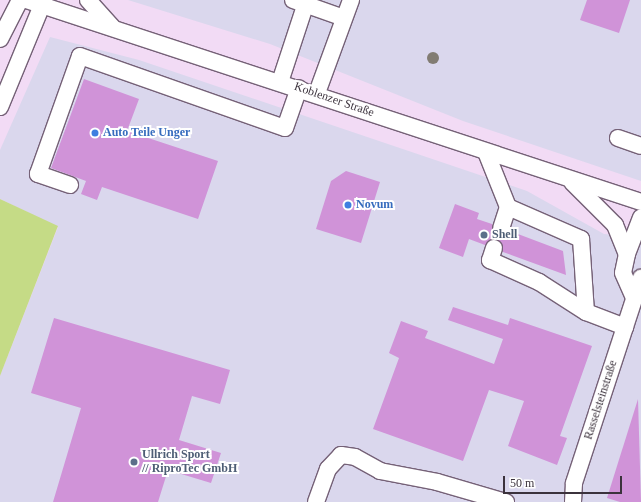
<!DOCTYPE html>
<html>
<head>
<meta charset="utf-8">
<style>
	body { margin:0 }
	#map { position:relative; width:641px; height:502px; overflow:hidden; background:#f2dbf5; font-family:Georgia,serif }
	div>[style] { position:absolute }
	.industrial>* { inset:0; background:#dad7ed }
	.green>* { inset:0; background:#c5db86 }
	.building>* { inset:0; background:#d093d8 }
	.roads { filter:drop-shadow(1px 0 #756177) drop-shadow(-1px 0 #756177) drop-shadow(0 1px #756177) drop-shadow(0 -1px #756177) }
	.minor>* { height:16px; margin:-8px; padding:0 8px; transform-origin:8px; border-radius:8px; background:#fff }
	.trees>* { width:12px; height:12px; margin:-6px; border-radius:50%; background:#827c73 }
	.dots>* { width:11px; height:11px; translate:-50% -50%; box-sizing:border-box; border:2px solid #fff; border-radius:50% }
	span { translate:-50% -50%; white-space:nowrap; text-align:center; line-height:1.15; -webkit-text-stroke:4px #fff; paint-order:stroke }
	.street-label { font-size:12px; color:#3b323c }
	.shop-label { font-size:12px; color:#366cbe; font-weight:700 }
	.left { translate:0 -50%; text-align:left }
	.service-label { font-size:12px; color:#4e5e75; font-weight:700 }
	.scale { position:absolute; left:503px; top:476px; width:119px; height:18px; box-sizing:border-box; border:2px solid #3b323c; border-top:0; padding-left:5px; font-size:12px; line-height:14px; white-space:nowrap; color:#3b323c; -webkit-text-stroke:3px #fff; paint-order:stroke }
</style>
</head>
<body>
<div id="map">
	<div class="industrial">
		<div style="clip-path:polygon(128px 0,641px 0,641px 181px,463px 121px,270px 44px)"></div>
		<div style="clip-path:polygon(50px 37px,139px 60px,527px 191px,604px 234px,641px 237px,641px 502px,0 502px,0 376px,58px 227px,0 199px,0 150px)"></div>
	</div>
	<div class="green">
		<div style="clip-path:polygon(0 199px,58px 226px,0 376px)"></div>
	</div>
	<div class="building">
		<div style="clip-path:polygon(587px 0,630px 0,619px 33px,580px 20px)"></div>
		<div style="clip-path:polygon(84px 79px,139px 99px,127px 131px,218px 161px,198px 219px,102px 187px,97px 200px,81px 194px,86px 181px,51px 168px)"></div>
		<div style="clip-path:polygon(346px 171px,380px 182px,361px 243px,316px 229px,331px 181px)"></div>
		<div style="clip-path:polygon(455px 204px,479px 213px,477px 219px,492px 224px,498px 237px,510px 231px,563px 251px,566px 275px,503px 252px,503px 246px,497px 239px,485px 245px,469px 239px,463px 257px,439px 248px)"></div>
		<div style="clip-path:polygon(453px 307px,508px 325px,510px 318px,592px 346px,560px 436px,567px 438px,557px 465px,508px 446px,524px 401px,489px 390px,463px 461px,373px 429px,399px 358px,389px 353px,401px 321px,428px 331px,425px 338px,494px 364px,503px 339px,448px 320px)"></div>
		<div style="clip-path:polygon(54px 318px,230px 370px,220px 404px,192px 396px,179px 440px,221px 453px,211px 483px,168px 470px,158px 502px,53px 502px,81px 408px,31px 393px)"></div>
		<div style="clip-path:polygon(638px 399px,641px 502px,620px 502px,607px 498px)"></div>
	</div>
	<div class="roads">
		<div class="minor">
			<div style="left:26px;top:0;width:647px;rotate:18.18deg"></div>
			<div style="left:88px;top:0;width:36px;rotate:48deg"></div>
			<div style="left:293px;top:0;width:54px;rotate:19.4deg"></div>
			<div style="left:0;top:39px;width:44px;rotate:-62.9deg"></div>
			<div style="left:280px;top:82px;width:86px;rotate:-71.8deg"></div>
			<div style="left:317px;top:93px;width:99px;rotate:-69.9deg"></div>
			<div style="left:0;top:107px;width:116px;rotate:-67.6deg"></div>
			<div style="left:618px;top:138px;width:24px;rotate:19deg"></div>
			<div style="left:486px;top:152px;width:59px;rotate:68.2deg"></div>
			<div style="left:508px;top:207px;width:22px;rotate:108deg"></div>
			<div style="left:572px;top:182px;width:61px;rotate:45deg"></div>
			<div style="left:615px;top:225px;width:31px;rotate:68deg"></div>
			<div style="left:627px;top:254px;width:19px;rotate:102deg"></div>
			<div style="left:623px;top:273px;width:27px;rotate:66deg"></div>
			<div style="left:70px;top:185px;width:34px;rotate:-161deg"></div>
			<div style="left:38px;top:174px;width:125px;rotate:-70.4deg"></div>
			<div style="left:80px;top:56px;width:217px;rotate:19.4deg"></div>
			<div style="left:285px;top:128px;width:42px;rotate:-70.7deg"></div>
			<div style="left:508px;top:207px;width:80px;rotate:23.7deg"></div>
			<div style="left:581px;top:239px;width:73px;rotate:86.1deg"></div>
			<div style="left:494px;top:248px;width:13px;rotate:108deg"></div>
			<div style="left:490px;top:260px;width:54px;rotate:24.2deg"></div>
			<div style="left:539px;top:282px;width:56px;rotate:32.6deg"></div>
			<div style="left:586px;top:312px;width:42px;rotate:21deg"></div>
			<div style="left:627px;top:254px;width:39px;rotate:-69deg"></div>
			<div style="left:316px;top:502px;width:35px;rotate:-70deg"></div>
			<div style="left:328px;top:469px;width:19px;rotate:-47deg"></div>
			<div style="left:341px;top:455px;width:14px;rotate:8deg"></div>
			<div style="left:355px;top:457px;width:29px;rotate:29deg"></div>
			<div style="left:380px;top:471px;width:58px;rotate:10.9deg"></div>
			<div style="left:437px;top:482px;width:72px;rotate:16.2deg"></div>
			<div style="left:573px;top:502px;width:19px;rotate:-87deg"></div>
			<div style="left:574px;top:483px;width:216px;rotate:-71.9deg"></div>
		</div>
	</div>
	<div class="trees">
		<div style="left:433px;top:58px"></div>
	</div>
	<div class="dots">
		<div style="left:95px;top:133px;background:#3f7fe0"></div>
		<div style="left:348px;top:205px;background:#3f7fe0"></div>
		<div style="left:484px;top:235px;background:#5c6f8a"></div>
		<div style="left:134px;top:462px;background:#5c6f8a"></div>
	</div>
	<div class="street-label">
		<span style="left:334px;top:100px;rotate:19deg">Koblenzer Straße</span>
		<span style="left:601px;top:400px;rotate:-72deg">Rasselsteinstraße</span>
	</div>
	<div class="shop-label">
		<span class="left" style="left:103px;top:133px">Auto Teile Unger</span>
		<span class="left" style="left:356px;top:205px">Novum</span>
	</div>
	<div class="service-label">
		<span class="left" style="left:492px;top:235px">Shell</span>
		<span class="left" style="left:142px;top:462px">Ullrich Sport<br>// RiproTec GmbH</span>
	</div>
	<div class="scale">50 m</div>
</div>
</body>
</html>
